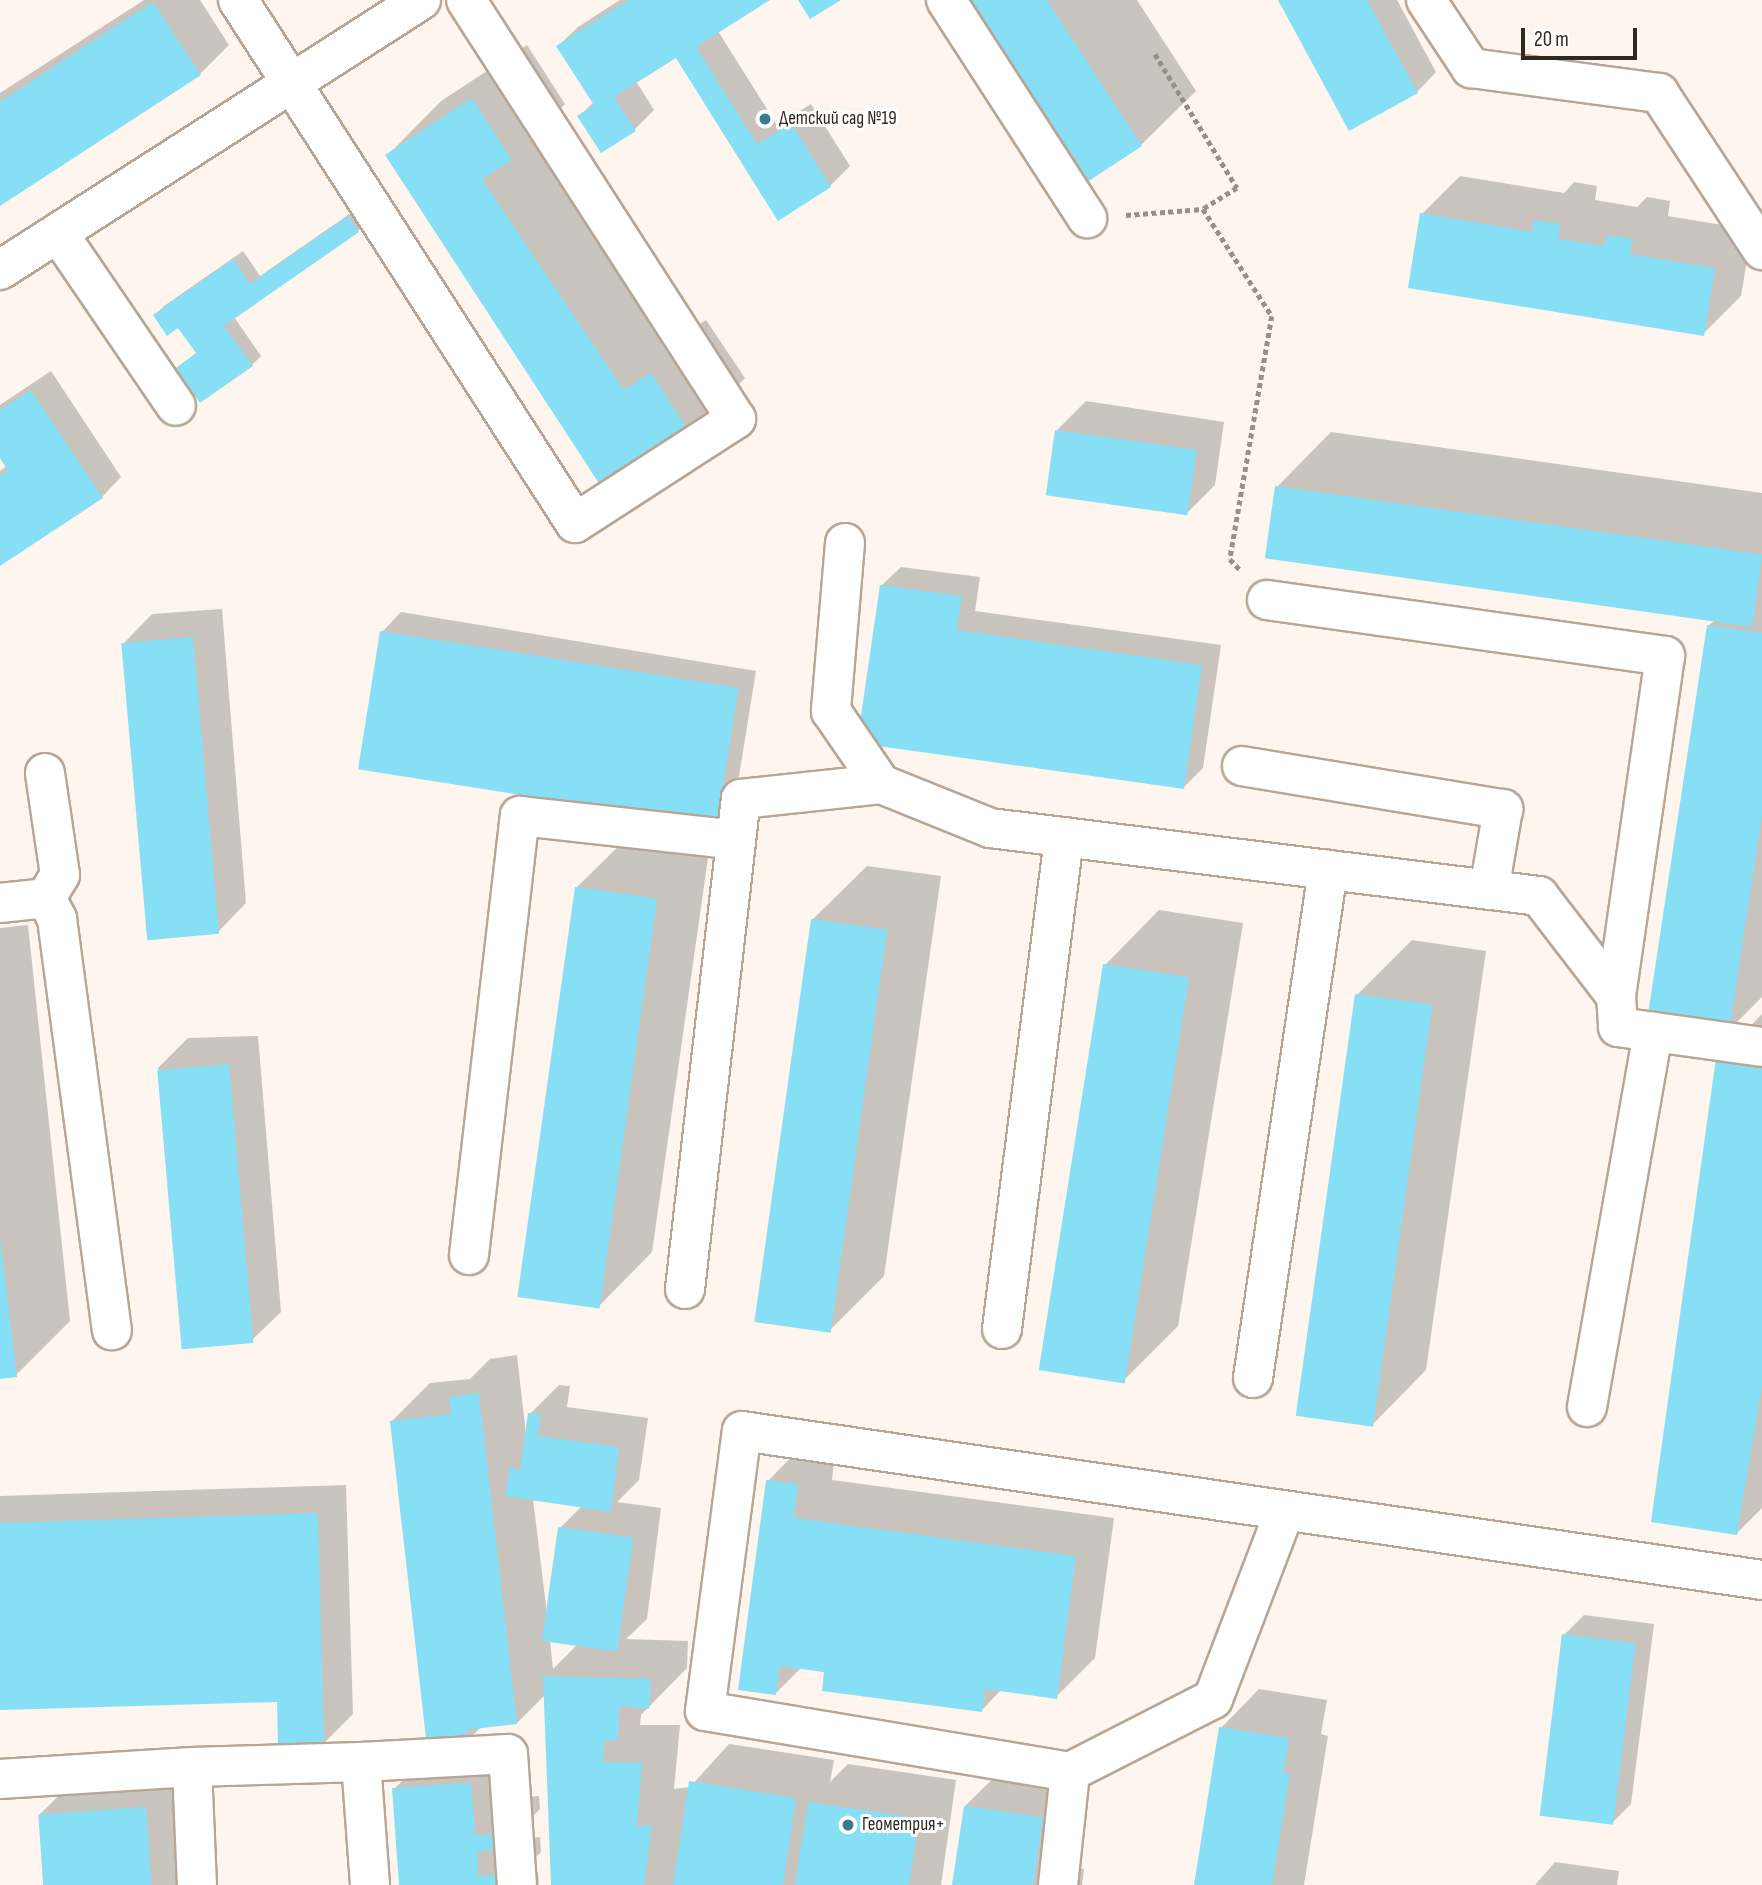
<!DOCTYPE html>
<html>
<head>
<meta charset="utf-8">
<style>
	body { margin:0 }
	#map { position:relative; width:1762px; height:1885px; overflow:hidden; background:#fdf5ee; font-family:"Sofia Sans Condensed",sans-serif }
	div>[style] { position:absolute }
	.shadow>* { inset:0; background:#0003 }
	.building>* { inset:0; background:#86dff4; transform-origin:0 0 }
	.path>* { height:4.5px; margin-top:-2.25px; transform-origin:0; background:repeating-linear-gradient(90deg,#978f88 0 5px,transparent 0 8.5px) }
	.roads { filter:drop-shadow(2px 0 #b7a695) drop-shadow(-2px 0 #b7a695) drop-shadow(0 2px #b7a695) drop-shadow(0 -2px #b7a695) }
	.minor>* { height:38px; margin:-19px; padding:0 19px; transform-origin:19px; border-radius:19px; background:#fff }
	.dots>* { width:19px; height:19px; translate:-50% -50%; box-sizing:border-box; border:4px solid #fff; border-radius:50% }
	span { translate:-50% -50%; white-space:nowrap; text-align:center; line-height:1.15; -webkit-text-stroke:6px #fff; paint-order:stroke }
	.poi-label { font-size:19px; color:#2f2821 }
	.left { translate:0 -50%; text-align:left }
	.scale { position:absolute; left:1521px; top:28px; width:116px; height:32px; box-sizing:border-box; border:4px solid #2f2821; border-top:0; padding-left:9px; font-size:21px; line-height:24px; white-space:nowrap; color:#2f2821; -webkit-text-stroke:5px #fff; paint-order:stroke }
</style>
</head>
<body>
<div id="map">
	<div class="shadow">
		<div style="clip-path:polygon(144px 0,200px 0,229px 45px,200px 74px,0 204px,0 93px)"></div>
		<div style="clip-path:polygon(620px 0,767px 0,718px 31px,777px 125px,811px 104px,850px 166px,830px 186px,779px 218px,676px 56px,636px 81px,654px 110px,634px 130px,579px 116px,594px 102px,558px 46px,578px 27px)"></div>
		<div style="clip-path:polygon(959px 0,1137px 0,1196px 91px,1141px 145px)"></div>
		<div style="clip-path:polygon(1280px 0,1397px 0,1436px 72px,1417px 92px)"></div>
		<div style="clip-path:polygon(527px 45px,565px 104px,539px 130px,679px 337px,706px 320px,745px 378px,690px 433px,605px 489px,387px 156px,441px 101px)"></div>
		<div style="clip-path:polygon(1460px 176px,1564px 193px,1574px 182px,1597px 186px,1595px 200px,1637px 207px,1647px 197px,1670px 201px,1668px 216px,1752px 230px,1741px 296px,1703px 334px,1422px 214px)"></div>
		<div style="clip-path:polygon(358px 208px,367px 221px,358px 231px,234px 317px,261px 356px,252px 365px,178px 368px,197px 352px,179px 325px,155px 315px,164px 306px,243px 251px,260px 276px)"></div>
		<div style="clip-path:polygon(51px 371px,121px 477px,102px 497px,0 564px,0 471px,7px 466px,0 455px,0 405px)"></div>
		<div style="clip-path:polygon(1086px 401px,1224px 422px,1215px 485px,1185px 515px,1056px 431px)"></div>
		<div style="clip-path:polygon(1331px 432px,1762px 493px,1762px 997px,1728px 1031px,1708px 626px,1715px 620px,1277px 487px)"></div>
		<div style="clip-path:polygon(901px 567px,980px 577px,975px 611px,1221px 645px,1203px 768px,1184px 787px,881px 586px)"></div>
		<div style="clip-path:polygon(222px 609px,246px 903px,217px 933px,123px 644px,152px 614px)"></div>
		<div style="clip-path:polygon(401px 612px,756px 671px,734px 807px,714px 827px,382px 632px)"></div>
		<div style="clip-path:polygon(632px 833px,710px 844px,652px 1252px,598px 1307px,577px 887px)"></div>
		<div style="clip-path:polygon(867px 866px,941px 876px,884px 1276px,829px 1331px,812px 920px)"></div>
		<div style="clip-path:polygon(1159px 910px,1243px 923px,1178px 1326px,1124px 1380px,1105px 965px)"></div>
		<div style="clip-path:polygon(28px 925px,70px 1321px,16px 1375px,0 1377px,0 928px)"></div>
		<div style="clip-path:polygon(1412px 940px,1486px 951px,1426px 1370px,1372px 1425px,1357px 995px)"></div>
		<div style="clip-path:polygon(1762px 1014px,1762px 1508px,1737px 1533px,1718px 1059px)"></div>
		<div style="clip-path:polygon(258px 1036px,281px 1312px,251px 1341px,158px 1068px,188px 1038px)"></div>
		<div style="clip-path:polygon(evenodd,517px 1355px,526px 1434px,530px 1414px,559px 1385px,570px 1386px,567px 1407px,648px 1418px,639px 1480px,617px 1502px,661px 1508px,647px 1619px,626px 1639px,688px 1641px,687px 1668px,641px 1715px,640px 1725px,680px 1725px,674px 1789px,690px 1787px,729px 1744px,834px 1760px,830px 1782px,848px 1764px,956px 1780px,941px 1885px,553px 1885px,546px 1694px,517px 1723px,481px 1727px,467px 1741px,391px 1422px,430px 1383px,470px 1379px,490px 1359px,517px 1355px,533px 1499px,582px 1506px,560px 1528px,547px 1614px,533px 1499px,517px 1355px,550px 1640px,579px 1643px,553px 1669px,550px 1640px)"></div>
		<div style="clip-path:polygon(806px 1442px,836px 1446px,832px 1480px,1114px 1518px,1095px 1658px,1056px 1697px,1002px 1689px,981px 1711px,802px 1667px,776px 1693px,768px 1481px)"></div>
		<div style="clip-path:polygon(346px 1485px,353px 1714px,324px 1743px,279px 1700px,0 1708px,0 1496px)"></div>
		<div style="clip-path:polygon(1584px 1615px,1654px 1624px,1631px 1804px,1611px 1824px,1564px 1635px)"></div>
		<div style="clip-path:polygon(1259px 1689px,1327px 1700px,1321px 1734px,1328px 1736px,1304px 1885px,1196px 1885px,1221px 1728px)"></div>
		<div style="clip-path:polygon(509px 1745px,512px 1798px,539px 1796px,540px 1809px,516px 1833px,516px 1839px,540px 1837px,541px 1852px,520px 1873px,538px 1872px,539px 1885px,401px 1885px,394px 1789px,433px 1750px)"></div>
		<div style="clip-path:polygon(1004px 1768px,1081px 1779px,1068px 1867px,1084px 1869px,1082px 1885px,954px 1885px,965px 1806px)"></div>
		<div style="clip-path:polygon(184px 1769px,185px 1885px,45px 1885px,40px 1814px,79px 1776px)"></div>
		<div style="clip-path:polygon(1555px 1862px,1619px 1871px,1617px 1885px,1535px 1885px)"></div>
	</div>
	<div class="building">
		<div style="clip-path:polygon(629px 0,770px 0,696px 47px,757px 144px,791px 123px,831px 187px,778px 221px,676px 58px,614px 97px,636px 131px,601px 153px,577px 116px,594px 105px,556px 46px)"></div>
		<div style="clip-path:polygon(798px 0,841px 0,810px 19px)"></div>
		<div style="clip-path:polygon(957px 0,1047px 0,1142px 146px,1078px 188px)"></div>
		<div style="clip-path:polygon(1278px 0,1367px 0,1418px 93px,1349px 131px)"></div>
		<div style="clip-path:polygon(153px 2px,201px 75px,0 206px,0 102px)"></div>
		<div style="clip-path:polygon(472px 98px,512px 160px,482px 179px,624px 390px,651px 373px,691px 434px,604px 491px,385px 155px)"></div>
		<div style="clip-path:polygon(1420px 213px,1532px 232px,1534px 220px,1560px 224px,1558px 239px,1605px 246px,1607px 235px,1633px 239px,1630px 254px,1715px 268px,1704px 336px,1408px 288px)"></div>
		<div style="clip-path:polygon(348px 216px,359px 232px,224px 326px,253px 366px,200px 403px,176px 368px,196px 353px,178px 328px,167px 336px,153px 315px,233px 259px,250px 284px)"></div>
		<div style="clip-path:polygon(31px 390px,103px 498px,0 566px,0 476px,8px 471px,0 458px,0 410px)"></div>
		<div style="left:1055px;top:430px;width:143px;height:66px;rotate:8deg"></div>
		<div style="left:1275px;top:486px;width:492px;height:73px;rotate:8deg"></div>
		<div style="clip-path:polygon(880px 585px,962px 596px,957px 630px,1202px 665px,1184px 789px,857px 743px)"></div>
		<div style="clip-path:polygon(1707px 625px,1762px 633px,1762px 815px,1729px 1033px,1647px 1021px)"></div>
		<div style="left:380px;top:631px;width:363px;height:140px;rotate:9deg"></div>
		<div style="left:193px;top:637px;width:298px;height:72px;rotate:85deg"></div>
		<div style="left:575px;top:887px;width:83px;height:414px;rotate:8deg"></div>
		<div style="left:811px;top:919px;width:77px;height:407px;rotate:8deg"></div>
		<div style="left:1103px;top:964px;width:87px;height:411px;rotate:9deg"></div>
		<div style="left:1355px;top:994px;width:78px;height:426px;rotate:8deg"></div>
		<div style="clip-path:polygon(1716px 1058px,1762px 1065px,1762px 1386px,1737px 1535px,1651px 1522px)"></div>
		<div style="left:229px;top:1064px;width:280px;height:72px;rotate:85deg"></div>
		<div style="clip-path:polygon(0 1238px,17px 1377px,0 1379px)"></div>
		<div style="clip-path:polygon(479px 1393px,517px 1724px,466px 1730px,468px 1743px,427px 1747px,390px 1421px,451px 1414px,449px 1397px)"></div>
		<div style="clip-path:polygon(528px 1413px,541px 1415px,538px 1436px,619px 1447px,611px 1512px,505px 1496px,510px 1466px,520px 1471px)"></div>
		<div style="clip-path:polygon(766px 1480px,798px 1484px,794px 1518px,1076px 1556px,1057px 1699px,985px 1689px,982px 1712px,822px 1691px,824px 1672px,780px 1666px,776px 1695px,738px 1690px)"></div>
		<div style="clip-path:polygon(318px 1513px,324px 1745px,278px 1746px,277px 1702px,0 1710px,0 1523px)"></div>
		<div style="left:558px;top:1527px;width:76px;height:115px;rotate:8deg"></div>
		<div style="left:1562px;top:1634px;width:74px;height:183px;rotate:7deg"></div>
		<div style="clip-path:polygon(543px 1676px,651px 1679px,649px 1709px,619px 1706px,618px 1740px,604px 1741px,603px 1762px,642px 1763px,637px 1826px,652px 1825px,644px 1885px,551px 1885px)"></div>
		<div style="clip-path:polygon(1219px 1727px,1289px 1738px,1283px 1773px,1290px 1774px,1272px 1885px,1194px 1885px)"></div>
		<div style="clip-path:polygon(689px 1781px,796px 1798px,783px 1885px,673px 1885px)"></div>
		<div style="clip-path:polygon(471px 1783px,475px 1835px,501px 1834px,503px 1849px,477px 1851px,478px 1876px,502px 1874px,503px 1885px,399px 1885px,392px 1788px)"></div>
		<div style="clip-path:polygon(808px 1802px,919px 1818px,909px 1885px,795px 1885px)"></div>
		<div style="clip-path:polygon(964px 1806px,1043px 1817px,1033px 1885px,952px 1885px)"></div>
		<div style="left:146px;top:1807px;width:78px;height:108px;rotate:86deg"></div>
	</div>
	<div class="path">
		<div style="left:1155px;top:54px;width:157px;rotate:58.5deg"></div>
		<div style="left:1237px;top:188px;width:40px;rotate:148deg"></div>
		<div style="left:1126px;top:215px;width:77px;rotate:-4.5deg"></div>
		<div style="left:1203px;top:209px;width:127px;rotate:57.2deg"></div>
		<div style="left:1272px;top:316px;width:247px;rotate:99.8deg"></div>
		<div style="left:1230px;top:559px;width:16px;rotate:47deg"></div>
	</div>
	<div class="roads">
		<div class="minor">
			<div style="left:238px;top:0;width:622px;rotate:57.2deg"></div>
			<div style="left:575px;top:523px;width:192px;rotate:-32.9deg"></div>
			<div style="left:736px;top:419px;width:498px;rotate:-122.8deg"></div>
			<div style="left:946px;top:0;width:260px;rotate:57.1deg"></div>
			<div style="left:1426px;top:0;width:82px;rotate:56.5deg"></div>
			<div style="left:1471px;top:68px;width:190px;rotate:7.6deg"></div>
			<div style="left:1659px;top:93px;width:188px;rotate:56.7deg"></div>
			<div style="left:58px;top:233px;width:209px;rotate:55.7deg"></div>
			<div style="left:0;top:270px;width:500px;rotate:-32.67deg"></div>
			<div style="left:845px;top:543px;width:169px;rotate:94.8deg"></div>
			<div style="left:831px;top:711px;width:88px;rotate:55.6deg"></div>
			<div style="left:1267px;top:600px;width:402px;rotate:8deg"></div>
			<div style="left:1665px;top:656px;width:344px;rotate:98.2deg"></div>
			<div style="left:1242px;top:766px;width:265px;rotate:9.4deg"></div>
			<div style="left:1503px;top:809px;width:82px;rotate:99.8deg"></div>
			<div style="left:46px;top:898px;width:24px;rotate:62deg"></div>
			<div style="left:57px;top:919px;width:415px;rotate:82.4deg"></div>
			<div style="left:0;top:903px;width:46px;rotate:-6.2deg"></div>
			<div style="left:46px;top:898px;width:27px;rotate:-59deg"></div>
			<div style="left:60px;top:875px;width:103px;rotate:-98.4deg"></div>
			<div style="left:469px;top:1255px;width:442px;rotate:-83.4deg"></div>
			<div style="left:520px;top:816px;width:217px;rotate:6.3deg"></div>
			<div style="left:685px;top:1289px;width:493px;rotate:-83.5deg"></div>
			<div style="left:741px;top:799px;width:141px;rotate:-6.1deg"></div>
			<div style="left:881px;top:784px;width:118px;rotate:22deg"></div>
			<div style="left:990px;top:828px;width:553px;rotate:7.06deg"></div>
			<div style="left:1539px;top:896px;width:126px;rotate:52.4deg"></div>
			<div style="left:1616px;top:996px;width:31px;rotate:86deg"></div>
			<div style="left:1618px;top:1027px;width:145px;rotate:7.9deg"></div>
			<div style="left:1002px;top:1329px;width:496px;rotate:-82.8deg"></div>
			<div style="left:1253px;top:1378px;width:514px;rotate:-81.6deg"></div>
			<div style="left:1587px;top:1407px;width:381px;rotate:-80deg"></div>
			<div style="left:1284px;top:1513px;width:199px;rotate:110.9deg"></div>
			<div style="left:1213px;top:1699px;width:161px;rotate:153deg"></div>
			<div style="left:1070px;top:1772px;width:370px;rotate:-170.5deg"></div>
			<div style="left:705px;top:1711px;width:282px;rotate:-82.5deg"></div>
			<div style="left:742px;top:1431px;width:1031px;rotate:8.31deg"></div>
			<div style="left:361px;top:1762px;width:147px;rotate:-3.1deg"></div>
			<div style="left:508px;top:1754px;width:131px;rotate:86.1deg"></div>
			<div style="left:192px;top:1767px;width:169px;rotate:-1.7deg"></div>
			<div style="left:361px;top:1762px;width:123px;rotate:85.8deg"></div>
			<div style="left:0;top:1779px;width:192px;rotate:-3.6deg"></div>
			<div style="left:192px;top:1767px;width:118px;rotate:87.6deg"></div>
			<div style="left:1058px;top:1885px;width:114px;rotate:-83.9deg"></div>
		</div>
	</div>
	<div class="dots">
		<div style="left:765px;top:119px;background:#3a7e8d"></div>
		<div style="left:848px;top:1825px;background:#3a7e8d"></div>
	</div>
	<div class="poi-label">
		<span class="left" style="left:779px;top:119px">Детский сад №19</span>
		<span class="left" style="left:862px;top:1825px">Геометрия+</span>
	</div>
	<div class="scale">20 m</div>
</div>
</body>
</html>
